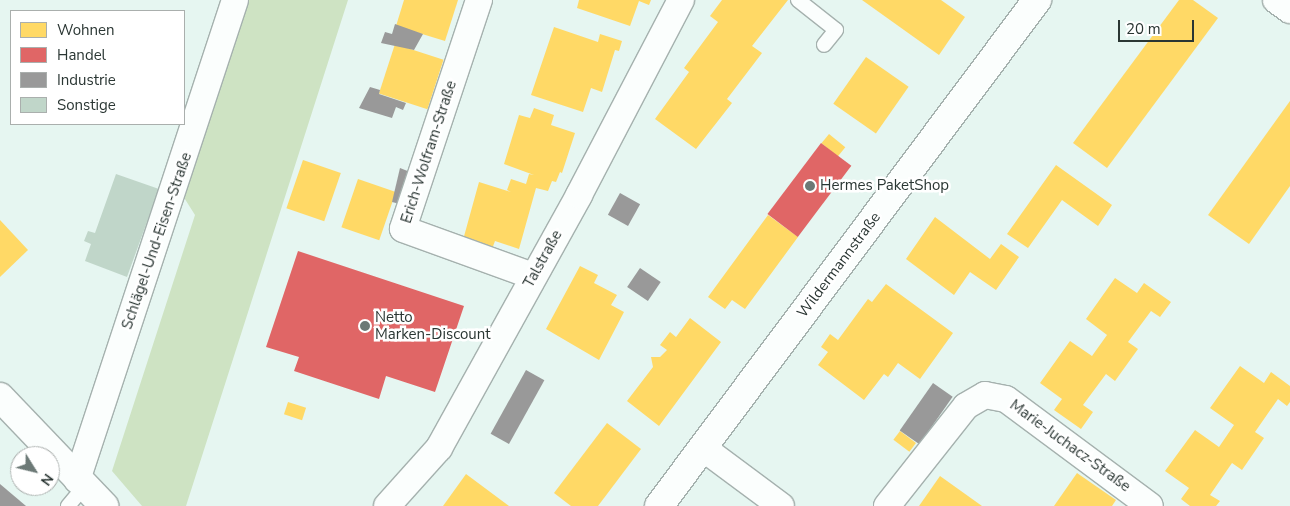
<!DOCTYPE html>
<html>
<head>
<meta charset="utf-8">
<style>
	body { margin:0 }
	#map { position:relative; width:1290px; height:506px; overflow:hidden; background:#e6f6f1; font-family:"Nunito Sans",sans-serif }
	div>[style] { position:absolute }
	.green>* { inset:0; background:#cee3c3 }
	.homes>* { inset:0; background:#ffd966; transform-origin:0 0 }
	.shops>* { inset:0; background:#e06666; transform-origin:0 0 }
	.industry>* { inset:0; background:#999; transform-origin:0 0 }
	.building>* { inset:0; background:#c0d6c9 }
	.roads { filter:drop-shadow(1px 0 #a5b1ae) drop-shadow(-1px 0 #a5b1ae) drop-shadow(0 1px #a5b1ae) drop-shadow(0 -1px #a5b1ae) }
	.lane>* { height:14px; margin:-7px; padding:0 7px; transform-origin:7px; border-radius:7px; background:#fbfefd }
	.street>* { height:26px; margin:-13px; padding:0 13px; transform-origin:13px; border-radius:13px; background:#fbfefd }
	.secondary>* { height:28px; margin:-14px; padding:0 14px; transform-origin:14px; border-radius:14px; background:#fbfefd }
	.dots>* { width:14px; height:14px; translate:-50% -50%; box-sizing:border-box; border:2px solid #fff; border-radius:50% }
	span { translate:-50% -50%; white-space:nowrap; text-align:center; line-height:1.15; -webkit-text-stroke:5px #fff; paint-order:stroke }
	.street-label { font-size:15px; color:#2a3633 }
	.poi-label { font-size:15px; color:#2a3633 }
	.left { translate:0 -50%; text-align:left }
	.legend { position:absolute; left:10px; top:10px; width:175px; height:115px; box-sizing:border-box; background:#fff; border:1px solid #aaafad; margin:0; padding:6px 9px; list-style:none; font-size:15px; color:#2a3633 }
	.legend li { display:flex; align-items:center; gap:10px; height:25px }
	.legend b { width:25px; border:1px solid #aaafad }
	.north { position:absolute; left:10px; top:446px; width:50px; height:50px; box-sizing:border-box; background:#fff; border:1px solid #aaafad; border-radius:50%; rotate:126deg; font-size:14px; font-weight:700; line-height:20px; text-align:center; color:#2a3633 }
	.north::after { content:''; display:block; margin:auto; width:18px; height:22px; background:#6c7976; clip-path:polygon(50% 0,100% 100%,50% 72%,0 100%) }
	.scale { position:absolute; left:1118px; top:20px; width:76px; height:22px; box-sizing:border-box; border:2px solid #2a3633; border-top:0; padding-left:6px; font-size:15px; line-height:18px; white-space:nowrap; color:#2a3633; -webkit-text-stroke:4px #fff; paint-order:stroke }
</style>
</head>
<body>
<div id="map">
	<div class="green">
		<div style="clip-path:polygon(246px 0,348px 0,186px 506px,142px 506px,112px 471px,195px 215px,183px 196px)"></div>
	</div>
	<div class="homes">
		<div style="clip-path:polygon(404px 0,458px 0,445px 41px,396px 26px)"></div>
		<div style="clip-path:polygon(579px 0,651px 0,649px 5px,639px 1px,630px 26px,577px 8px)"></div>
		<div style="clip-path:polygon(722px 0,788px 0,752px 46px,762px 53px,727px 99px,732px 103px,696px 149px,655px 119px,689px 72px,684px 68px,718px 22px,710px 16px)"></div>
		<div style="clip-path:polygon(862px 0,941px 0,965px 17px,939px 55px)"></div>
		<div style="clip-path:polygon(1179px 0,1193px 0,1218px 18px,1107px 168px,1073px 143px)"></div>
		<div style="clip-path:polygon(554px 27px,598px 42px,600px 34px,622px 41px,619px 51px,615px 50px,602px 92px,591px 88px,583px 112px,531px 95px)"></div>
		<div style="left:395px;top:44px;width:51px;height:52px;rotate:18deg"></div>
		<div style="left:866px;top:57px;width:52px;height:57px;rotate:35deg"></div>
		<div style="clip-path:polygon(1290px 101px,1290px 186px,1249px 244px,1208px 215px)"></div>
		<div style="clip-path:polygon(534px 108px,554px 115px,551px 125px,575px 133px,562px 173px,560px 172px,556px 182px,552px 181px,548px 191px,536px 188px,519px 249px,495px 241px,492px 249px,463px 240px,479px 182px,511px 192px,507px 190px,511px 179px,526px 184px,529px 174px,534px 175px,504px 164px,519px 115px,530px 118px)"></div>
		<div style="left:829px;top:134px;width:21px;height:12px;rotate:39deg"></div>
		<div style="left:303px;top:160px;width:40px;height:51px;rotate:19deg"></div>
		<div style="clip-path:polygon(1056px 165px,1112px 205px,1098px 226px,1062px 200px,1028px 248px,1007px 234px)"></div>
		<div style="left:358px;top:179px;width:40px;height:51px;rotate:19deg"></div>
		<div style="clip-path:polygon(768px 215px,798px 237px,745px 309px,732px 300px,725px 309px,708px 297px)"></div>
		<div style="clip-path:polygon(935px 217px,990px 259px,1001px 244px,1019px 257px,996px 290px,970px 272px,954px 295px,906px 259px)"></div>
		<div style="clip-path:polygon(0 220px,28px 250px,0 277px)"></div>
		<div style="clip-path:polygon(580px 266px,598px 275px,594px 283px,617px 295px,611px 305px,624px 312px,599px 360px,546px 329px)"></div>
		<div style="clip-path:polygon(1115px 278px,1137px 293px,1144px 283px,1171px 302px,1160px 317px,1151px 311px,1128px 342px,1138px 349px,1115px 381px,1106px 374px,1083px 405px,1093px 412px,1081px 429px,1054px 410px,1062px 399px,1040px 383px,1070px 341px,1092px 356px,1107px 335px,1086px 319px)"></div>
		<div style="clip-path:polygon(886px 284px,953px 333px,920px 379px,898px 363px,888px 377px,884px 374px,864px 400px,818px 365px,828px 352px,821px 347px,830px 334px,838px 340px,868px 299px,872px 302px)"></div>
		<div style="clip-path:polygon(690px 318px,721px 342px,659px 426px,627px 401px,653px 367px,651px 357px,660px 357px,667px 350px,660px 345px,670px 332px,676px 337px)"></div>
		<div style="clip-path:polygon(1240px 366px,1264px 383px,1271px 372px,1290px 386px,1290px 402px,1287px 406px,1278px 399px,1255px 432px,1264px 438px,1242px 470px,1232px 463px,1210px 495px,1220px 501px,1216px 506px,1190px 506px,1181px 499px,1189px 488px,1165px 471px,1195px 430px,1219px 447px,1234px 425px,1210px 408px)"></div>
		<div style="left:288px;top:402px;width:19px;height:13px;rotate:18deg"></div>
		<div style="clip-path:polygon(607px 423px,641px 449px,598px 506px,571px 506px,554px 493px)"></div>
		<div style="left:900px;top:431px;width:20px;height:11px;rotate:37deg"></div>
		<div style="clip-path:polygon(1077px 473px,1116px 500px,1112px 506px,1054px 506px)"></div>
		<div style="clip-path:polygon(466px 474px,509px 506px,443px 506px)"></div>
		<div style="clip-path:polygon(940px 476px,982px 506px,919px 506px)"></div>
	</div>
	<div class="shops">
		<div style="left:821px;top:143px;width:38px;height:89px;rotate:37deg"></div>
		<div style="clip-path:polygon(298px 251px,464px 306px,435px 392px,386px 376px,379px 399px,294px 371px,299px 357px,266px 347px)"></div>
	</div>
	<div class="industry">
		<div style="clip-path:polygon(395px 24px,423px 34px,414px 50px,381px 43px,385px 32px,392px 34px)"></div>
		<div style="clip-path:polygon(370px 87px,380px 90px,379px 94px,406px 103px,403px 110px,396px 107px,392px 118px,359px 108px)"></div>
		<div style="clip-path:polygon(400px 168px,410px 172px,400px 204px,392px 202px)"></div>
		<div style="left:620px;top:193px;width:23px;height:25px;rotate:29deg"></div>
		<div style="left:640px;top:268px;width:25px;height:23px;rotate:34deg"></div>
		<div style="left:526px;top:370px;width:21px;height:73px;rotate:29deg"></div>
		<div style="left:933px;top:383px;width:24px;height:58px;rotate:35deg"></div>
		<div style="clip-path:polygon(0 484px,26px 506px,0 506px)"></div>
	</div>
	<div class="building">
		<div style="clip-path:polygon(116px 174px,159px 189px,127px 277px,85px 261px,91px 244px,84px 241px,88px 231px,95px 233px)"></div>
	</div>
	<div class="roads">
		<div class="lane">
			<div style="left:798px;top:0;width:48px;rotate:38.3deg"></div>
			<div style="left:836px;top:30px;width:19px;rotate:129deg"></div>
			<div style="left:68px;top:506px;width:25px;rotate:-50deg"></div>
		</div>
		<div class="street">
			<div style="left:479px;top:0;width:241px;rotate:108.4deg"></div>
			<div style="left:403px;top:229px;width:138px;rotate:19.9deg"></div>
			<div style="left:1276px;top:0;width:17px;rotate:36deg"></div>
			<div style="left:703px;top:448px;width:97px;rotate:36.6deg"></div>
			<div style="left:77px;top:480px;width:505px;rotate:-71.78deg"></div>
			<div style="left:387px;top:506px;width:78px;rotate:-48.1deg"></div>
			<div style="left:439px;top:448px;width:289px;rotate:-61deg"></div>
			<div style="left:579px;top:195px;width:220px;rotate:-62.4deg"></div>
			<div style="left:887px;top:506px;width:127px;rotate:-51.7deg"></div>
			<div style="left:966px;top:406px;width:22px;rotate:-30deg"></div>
			<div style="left:985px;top:395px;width:21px;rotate:11deg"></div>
			<div style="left:1006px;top:399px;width:179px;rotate:36.6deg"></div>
		</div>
		<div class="secondary">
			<div style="left:0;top:397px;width:151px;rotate:46.3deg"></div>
			<div style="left:659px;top:506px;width:632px;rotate:-53.24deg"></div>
		</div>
	</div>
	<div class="dots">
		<div style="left:810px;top:186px;background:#6c7976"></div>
		<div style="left:365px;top:326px;background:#6c7976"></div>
	</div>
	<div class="street-label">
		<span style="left:429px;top:152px;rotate:-72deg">Erich-Wolfram-Straße</span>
		<span style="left:157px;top:241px;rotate:-71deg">Schlägel-Und-Eisen-Straße</span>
		<span style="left:543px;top:259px;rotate:-61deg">Talstraße</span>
		<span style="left:839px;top:265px;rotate:-53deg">Wildermannstraße</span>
		<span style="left:1070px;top:446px;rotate:36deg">Marie-Juchacz-Straße</span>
	</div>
	<div class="poi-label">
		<span class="left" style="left:820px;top:186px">Hermes PaketShop</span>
		<span class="left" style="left:375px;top:326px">Netto<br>Marken-Discount</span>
	</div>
	<ul class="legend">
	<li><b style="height:14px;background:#ffd966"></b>Wohnen</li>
	<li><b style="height:14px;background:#e06666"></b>Handel</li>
	<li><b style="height:14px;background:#999"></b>Industrie</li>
	<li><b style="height:14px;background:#c0d6c9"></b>Sonstige</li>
	</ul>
	<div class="north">N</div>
	<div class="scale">20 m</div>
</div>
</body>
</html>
